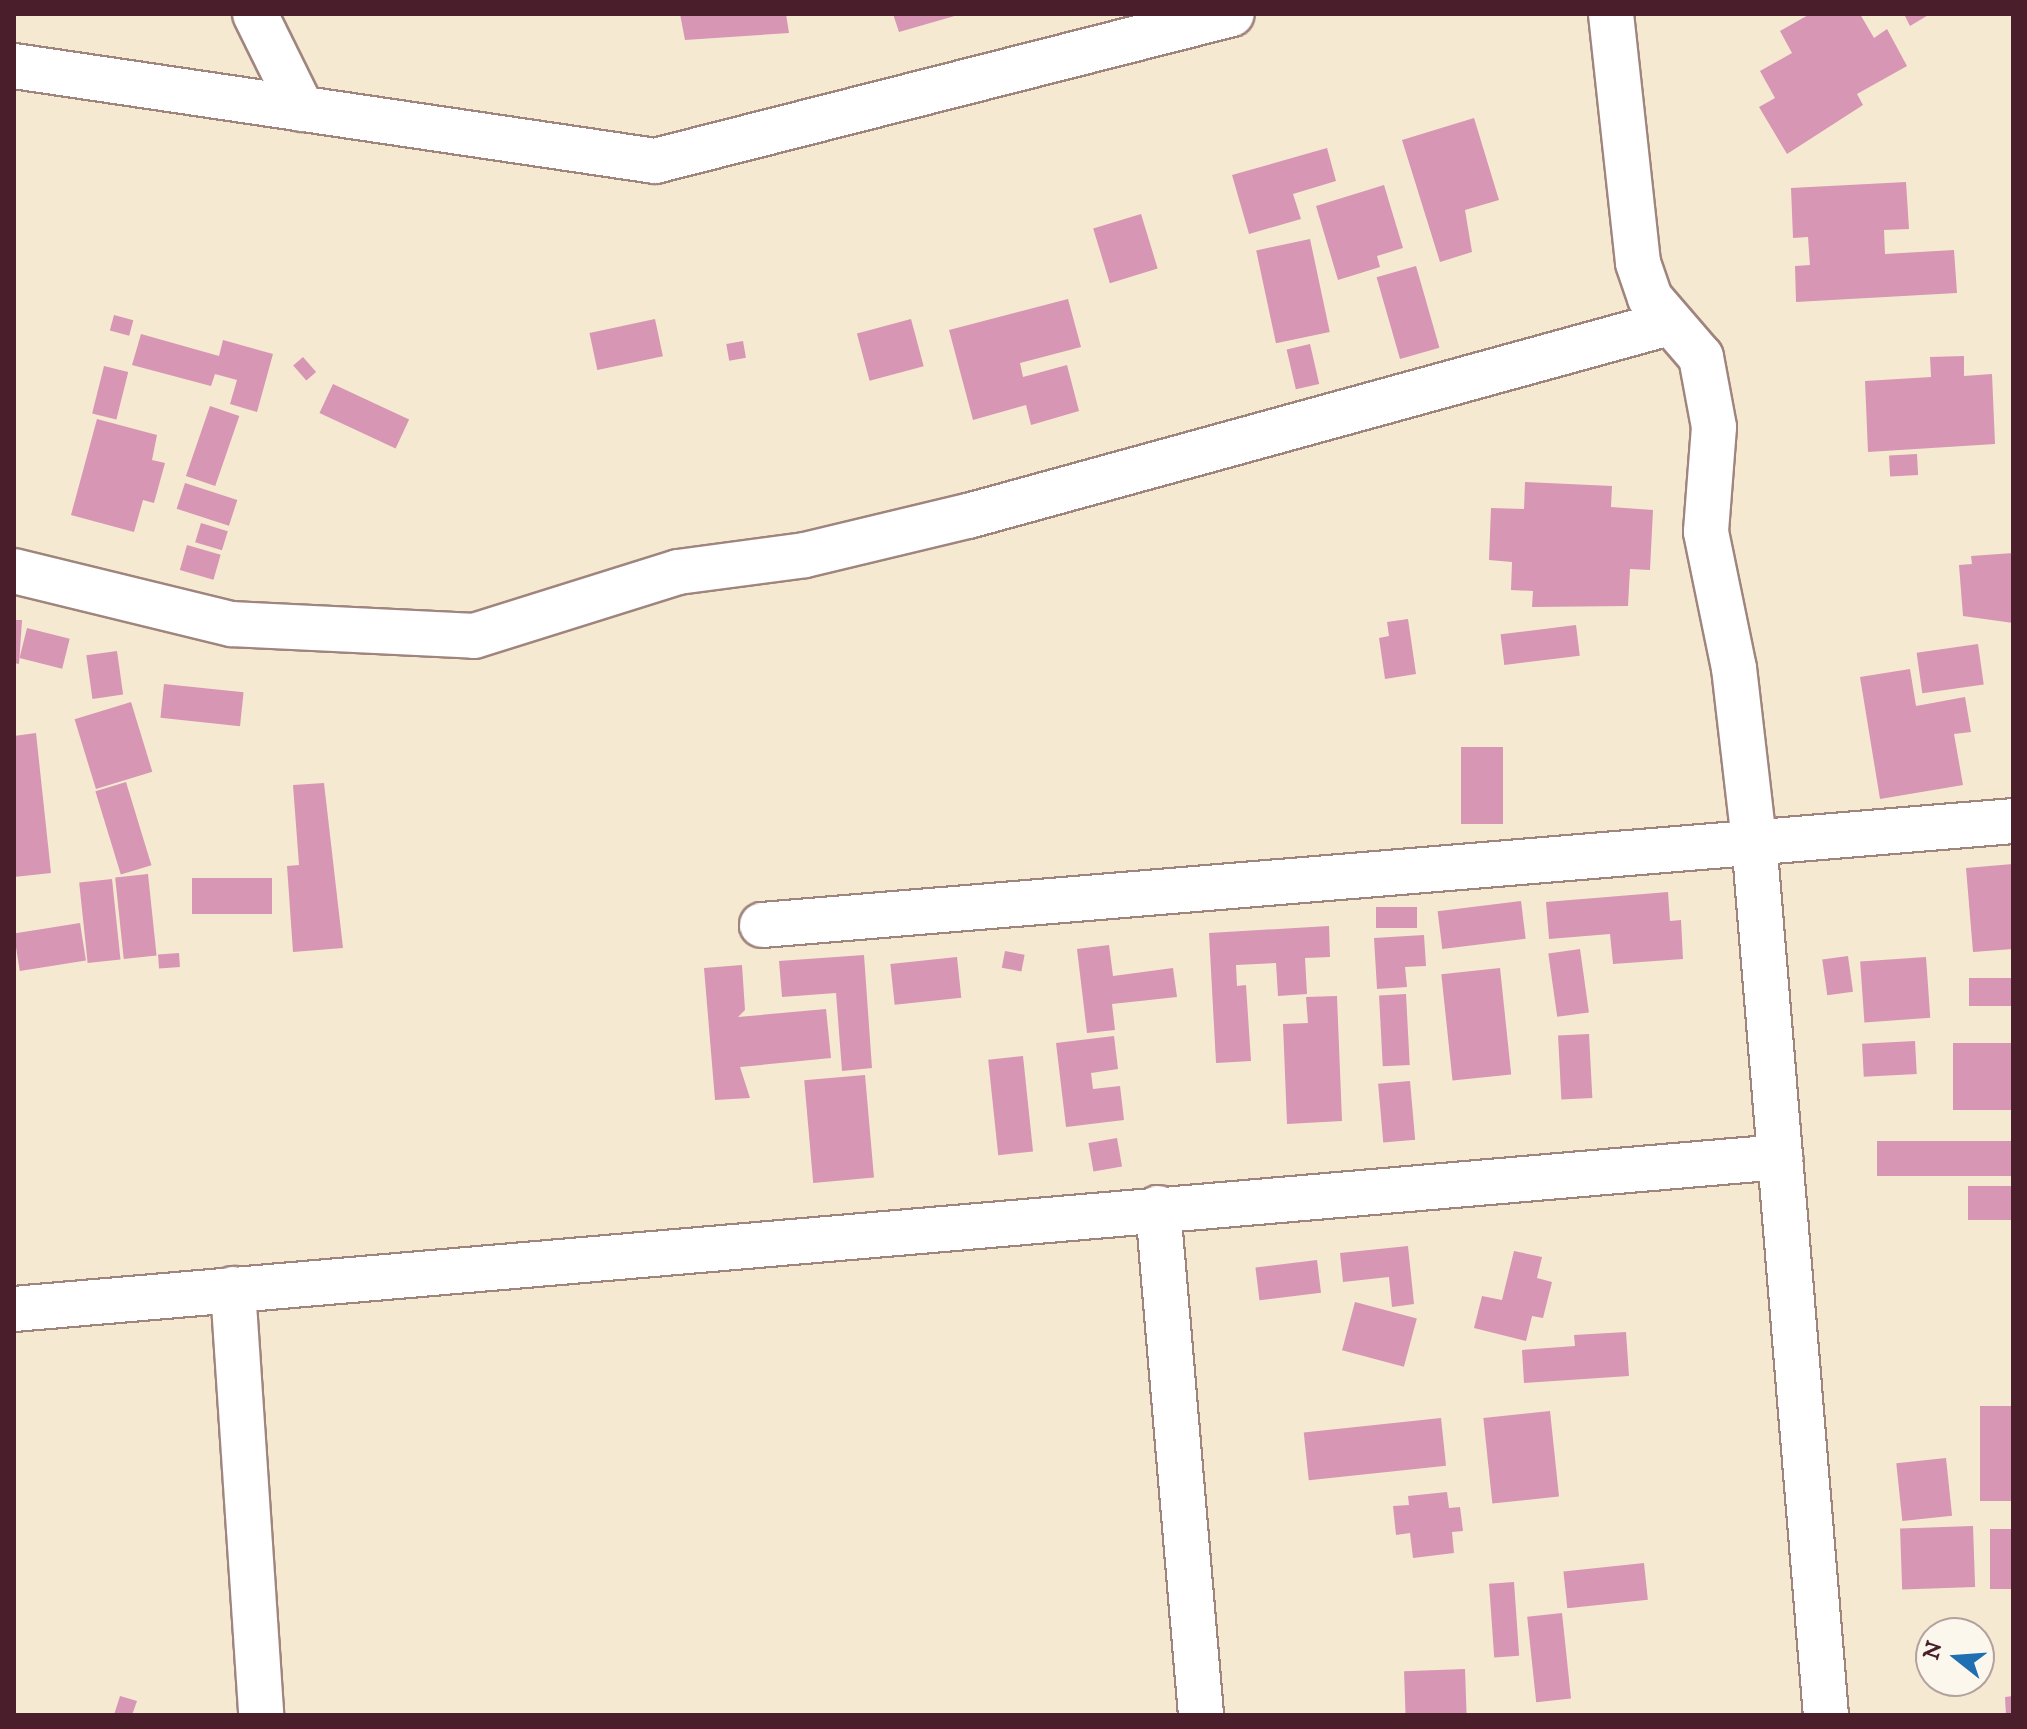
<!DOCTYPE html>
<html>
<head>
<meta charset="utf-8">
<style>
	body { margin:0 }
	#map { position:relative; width:2027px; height:1729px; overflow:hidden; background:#f5e9d2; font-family:"IM FELL DW Pica",serif }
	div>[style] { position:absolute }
	.building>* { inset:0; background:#d796b4; transform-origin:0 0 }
	.roads { filter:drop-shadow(2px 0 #a0847e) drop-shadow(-2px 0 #a0847e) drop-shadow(0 2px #a0847e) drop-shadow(0 -2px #a0847e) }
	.street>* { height:44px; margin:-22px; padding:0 22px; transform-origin:22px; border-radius:22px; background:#fff }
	span { translate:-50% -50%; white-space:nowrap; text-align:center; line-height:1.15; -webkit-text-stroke:6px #fbf7ec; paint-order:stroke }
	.frame { position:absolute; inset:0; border:16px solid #4a1f2b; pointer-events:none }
	.north { position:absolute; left:1915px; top:1617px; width:80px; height:80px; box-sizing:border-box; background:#fbf7ec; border:2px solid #b4a19f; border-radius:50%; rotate:287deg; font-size:22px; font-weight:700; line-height:32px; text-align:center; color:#4a1f2b }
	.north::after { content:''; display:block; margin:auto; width:28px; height:36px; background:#1f6fb2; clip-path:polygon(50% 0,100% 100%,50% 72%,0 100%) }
</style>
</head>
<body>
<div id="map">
	<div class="building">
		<div style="clip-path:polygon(680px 14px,786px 14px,789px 33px,685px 40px)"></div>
		<div style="clip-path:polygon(893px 14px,958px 14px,958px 15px,899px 32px)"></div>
		<div style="clip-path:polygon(1810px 14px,1860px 14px,1874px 38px,1887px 29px,1907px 66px,1857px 94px,1863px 105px,1787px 154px,1759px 107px,1775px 98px,1760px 71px,1792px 53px,1780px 31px)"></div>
		<div style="clip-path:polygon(1904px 14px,1930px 14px,1910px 26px)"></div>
		<div style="clip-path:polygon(1474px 118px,1499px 200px,1465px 210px,1472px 252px,1440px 262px,1402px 140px)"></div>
		<div style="clip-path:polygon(1327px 148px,1336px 181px,1293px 194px,1301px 219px,1249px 234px,1232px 175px)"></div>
		<div style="clip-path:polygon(1906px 182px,1909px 229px,1884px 230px,1885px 254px,1954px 250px,1957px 293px,1796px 302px,1795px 266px,1810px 265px,1808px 237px,1793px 238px,1791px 188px)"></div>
		<div style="clip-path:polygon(1384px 185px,1403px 248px,1377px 256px,1380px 267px,1338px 280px,1316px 206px)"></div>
		<div style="left:1141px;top:214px;width:57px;height:50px;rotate:73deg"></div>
		<div style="left:1310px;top:239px;width:95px;height:55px;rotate:78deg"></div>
		<div style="left:1416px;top:266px;width:85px;height:41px;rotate:74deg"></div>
		<div style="clip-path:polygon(1068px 299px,1081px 347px,1020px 363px,1023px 377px,1067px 365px,1079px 411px,1031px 425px,1026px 405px,973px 420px,949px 330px)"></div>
		<div style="left:114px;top:315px;width:20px;height:16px;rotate:15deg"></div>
		<div style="left:655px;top:319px;width:38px;height:67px;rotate:78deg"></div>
		<div style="left:911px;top:319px;width:49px;height:56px;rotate:75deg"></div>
		<div style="clip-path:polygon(141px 334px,219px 356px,223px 340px,273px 354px,257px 412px,230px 404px,237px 380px,215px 374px,211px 386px,132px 365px)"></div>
		<div style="left:743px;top:341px;width:17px;height:17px;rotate:80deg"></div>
		<div style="left:1310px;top:344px;width:41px;height:24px;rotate:77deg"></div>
		<div style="clip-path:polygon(1964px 356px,1964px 376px,1992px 374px,1995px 444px,1868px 452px,1865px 381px,1931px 377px,1930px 357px)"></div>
		<div style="left:303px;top:357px;width:20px;height:13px;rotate:49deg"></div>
		<div style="left:104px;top:366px;width:25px;height:49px;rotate:14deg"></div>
		<div style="left:333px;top:384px;width:84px;height:32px;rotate:25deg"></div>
		<div style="left:210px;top:406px;width:31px;height:74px;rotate:19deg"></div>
		<div style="clip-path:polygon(97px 419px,157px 435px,152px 460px,165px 463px,154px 503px,143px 500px,134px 532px,71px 515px)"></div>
		<div style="left:1917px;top:454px;width:21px;height:28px;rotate:87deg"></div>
		<div style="clip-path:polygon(1525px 482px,1612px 486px,1611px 507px,1653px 510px,1650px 570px,1630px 569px,1628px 606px,1532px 607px,1533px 591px,1511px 590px,1512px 562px,1489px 560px,1491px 508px,1524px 509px)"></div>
		<div style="left:185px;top:483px;width:55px;height:27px;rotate:18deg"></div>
		<div style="left:201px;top:523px;width:28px;height:20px;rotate:17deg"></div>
		<div style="left:187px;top:545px;width:35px;height:26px;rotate:16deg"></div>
		<div style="clip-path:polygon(2013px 553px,2013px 623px,1963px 616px,1959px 565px,1972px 564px,1971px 556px)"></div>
		<div style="clip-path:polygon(1408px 619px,1416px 674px,1385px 679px,1379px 638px,1389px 636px,1387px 622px)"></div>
		<div style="clip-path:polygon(14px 620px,22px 620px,19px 664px,14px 663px)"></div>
		<div style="left:1576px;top:625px;width:31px;height:76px;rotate:83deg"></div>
		<div style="left:27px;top:628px;width:44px;height:31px;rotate:14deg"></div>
		<div style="left:1978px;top:644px;width:41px;height:62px;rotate:82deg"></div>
		<div style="left:117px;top:651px;width:44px;height:31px;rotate:82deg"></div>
		<div style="clip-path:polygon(1910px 669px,1916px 706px,1965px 697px,1971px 732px,1954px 734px,1963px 785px,1880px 799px,1860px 677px)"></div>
		<div style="left:164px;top:684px;width:80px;height:34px;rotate:6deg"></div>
		<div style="left:131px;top:702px;width:73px;height:59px;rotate:73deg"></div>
		<div style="clip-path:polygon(36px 733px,51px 873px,14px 877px,14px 736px)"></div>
		<div style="left:1461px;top:747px;width:42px;height:77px"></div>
		<div style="left:126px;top:782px;width:87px;height:32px;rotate:73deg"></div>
		<div style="clip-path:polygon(324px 783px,343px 948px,293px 952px,287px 866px,299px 865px,293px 785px)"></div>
		<div style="clip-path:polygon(2013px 864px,2013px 949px,1973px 952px,1966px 868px)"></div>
		<div style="left:148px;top:874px;width:82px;height:33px;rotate:84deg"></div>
		<div style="left:192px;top:878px;width:80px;height:36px"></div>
		<div style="left:112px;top:879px;width:81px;height:33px;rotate:84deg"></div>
		<div style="clip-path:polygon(1668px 892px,1670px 921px,1681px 920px,1683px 959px,1613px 964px,1610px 934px,1549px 939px,1546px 902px)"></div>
		<div style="left:1521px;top:901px;width:38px;height:84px;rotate:83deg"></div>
		<div style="left:1417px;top:907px;width:21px;height:41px;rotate:90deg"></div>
		<div style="left:80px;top:923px;width:38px;height:67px;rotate:81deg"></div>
		<div style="clip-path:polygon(1329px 926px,1330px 957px,1305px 958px,1307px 994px,1278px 996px,1276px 963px,1236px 965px,1237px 986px,1246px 985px,1251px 1061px,1216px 1063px,1209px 933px)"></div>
		<div style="clip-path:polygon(1424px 935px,1426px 966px,1405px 967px,1407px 987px,1377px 989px,1374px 938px)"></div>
		<div style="clip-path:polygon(1109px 945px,1113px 976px,1173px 968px,1177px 997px,1112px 1004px,1115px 1030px,1087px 1033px,1077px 949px)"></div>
		<div style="left:1580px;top:949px;width:64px;height:32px;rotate:82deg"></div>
		<div style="left:1005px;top:951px;width:20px;height:17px;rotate:11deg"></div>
		<div style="left:179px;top:953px;width:14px;height:21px;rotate:86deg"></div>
		<div style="clip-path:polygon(864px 955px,872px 1068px,842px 1071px,836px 993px,782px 997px,779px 961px)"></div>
		<div style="left:1848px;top:956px;width:36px;height:26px;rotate:82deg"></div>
		<div style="left:957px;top:957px;width:41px;height:67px;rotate:84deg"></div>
		<div style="left:1926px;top:957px;width:61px;height:66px;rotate:86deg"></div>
		<div style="clip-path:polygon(742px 965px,745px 1010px,738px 1017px,826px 1009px,831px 1058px,740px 1067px,750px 1098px,715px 1100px,704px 968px)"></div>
		<div style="left:1500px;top:968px;width:107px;height:59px;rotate:84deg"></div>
		<div style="left:2013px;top:978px;width:28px;height:44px;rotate:90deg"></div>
		<div style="left:1406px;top:994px;width:71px;height:27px;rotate:87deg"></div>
		<div style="clip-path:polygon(1337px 996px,1342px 1121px,1287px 1124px,1283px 1024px,1308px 1023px,1306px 997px)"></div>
		<div style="left:1589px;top:1034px;width:64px;height:31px;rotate:87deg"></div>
		<div style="clip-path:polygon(1114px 1036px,1118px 1069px,1091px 1073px,1093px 1089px,1120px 1086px,1124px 1120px,1066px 1127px,1056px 1043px)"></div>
		<div style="left:1915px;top:1041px;width:33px;height:53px;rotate:87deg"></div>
		<div style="left:2013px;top:1043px;width:67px;height:60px;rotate:90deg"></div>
		<div style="left:1023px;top:1056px;width:96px;height:35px;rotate:84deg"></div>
		<div style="left:865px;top:1075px;width:103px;height:61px;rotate:85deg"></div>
		<div style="left:1410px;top:1081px;width:59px;height:32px;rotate:85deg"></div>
		<div style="left:1117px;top:1138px;width:29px;height:29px;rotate:80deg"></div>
		<div style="left:2013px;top:1141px;width:35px;height:136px;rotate:90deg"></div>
		<div style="left:2013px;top:1186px;width:34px;height:45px;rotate:90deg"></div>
		<div style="clip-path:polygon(1408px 1246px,1414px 1304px,1392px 1307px,1389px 1277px,1343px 1282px,1340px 1253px)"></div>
		<div style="clip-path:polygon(1514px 1251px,1542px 1257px,1537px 1278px,1552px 1282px,1543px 1318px,1532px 1316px,1526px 1341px,1474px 1328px,1482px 1296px,1502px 1300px)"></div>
		<div style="left:1317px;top:1260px;width:33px;height:62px;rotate:83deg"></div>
		<div style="left:1355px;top:1302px;width:64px;height:50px;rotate:15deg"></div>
		<div style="clip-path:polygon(1626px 1332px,1629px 1376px,1524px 1383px,1522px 1350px,1575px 1346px,1574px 1335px)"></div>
		<div style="left:2013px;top:1406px;width:95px;height:33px;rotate:90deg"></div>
		<div style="left:1550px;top:1411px;width:86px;height:67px;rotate:84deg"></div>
		<div style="left:1441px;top:1418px;width:48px;height:138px;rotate:84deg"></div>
		<div style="left:1946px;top:1458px;width:58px;height:50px;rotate:84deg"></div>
		<div style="clip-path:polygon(1447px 1492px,1449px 1508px,1460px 1507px,1463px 1531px,1452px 1532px,1454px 1553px,1413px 1558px,1410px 1533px,1396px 1535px,1393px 1506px,1409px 1505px,1408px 1496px)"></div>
		<div style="left:1973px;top:1526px;width:61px;height:73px;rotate:88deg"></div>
		<div style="left:2013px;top:1529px;width:60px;height:23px;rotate:90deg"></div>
		<div style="left:1644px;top:1563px;width:37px;height:81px;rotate:84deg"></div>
		<div style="left:1514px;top:1582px;width:74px;height:25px;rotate:86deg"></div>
		<div style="left:1562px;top:1613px;width:86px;height:35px;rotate:84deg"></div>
		<div style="left:1465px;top:1669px;width:46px;height:61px;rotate:88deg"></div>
		<div style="clip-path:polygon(120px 1696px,137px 1701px,132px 1715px,114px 1715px)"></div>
		<div style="clip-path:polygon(2013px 1696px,2013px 1715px,2006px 1715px,2005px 1697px)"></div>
	</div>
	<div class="roads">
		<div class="street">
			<div style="left:255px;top:14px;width:106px;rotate:63.7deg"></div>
			<div style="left:1611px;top:14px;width:250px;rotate:83.8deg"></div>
			<div style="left:1638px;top:263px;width:37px;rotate:71deg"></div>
			<div style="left:1650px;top:298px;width:78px;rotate:49.2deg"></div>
			<div style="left:1701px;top:357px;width:71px;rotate:79.5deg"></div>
			<div style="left:1714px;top:427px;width:105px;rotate:94.4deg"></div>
			<div style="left:1706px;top:532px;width:139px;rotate:78.4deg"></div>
			<div style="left:1734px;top:668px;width:173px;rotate:83.4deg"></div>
			<div style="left:1754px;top:840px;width:878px;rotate:85.3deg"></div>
			<div style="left:14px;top:66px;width:648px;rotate:8.43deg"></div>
			<div style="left:655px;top:161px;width:595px;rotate:-14.29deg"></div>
			<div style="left:14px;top:571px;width:224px;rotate:13.7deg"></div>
			<div style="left:232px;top:624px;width:242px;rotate:2.8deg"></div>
			<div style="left:474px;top:636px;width:214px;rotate:-17.4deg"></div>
			<div style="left:678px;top:572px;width:128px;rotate:-7.6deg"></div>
			<div style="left:805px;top:555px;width:168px;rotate:-13.5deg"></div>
			<div style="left:968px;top:516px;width:727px;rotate:-15.39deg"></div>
			<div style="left:762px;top:925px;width:1255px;rotate:-4.75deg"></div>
			<div style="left:1158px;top:1208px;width:509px;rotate:85.15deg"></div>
			<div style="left:233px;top:1289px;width:427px;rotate:86.2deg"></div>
			<div style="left:14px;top:1309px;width:1773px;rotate:-4.92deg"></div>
		</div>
	</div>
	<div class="frame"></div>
	<div class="north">N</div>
</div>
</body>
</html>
